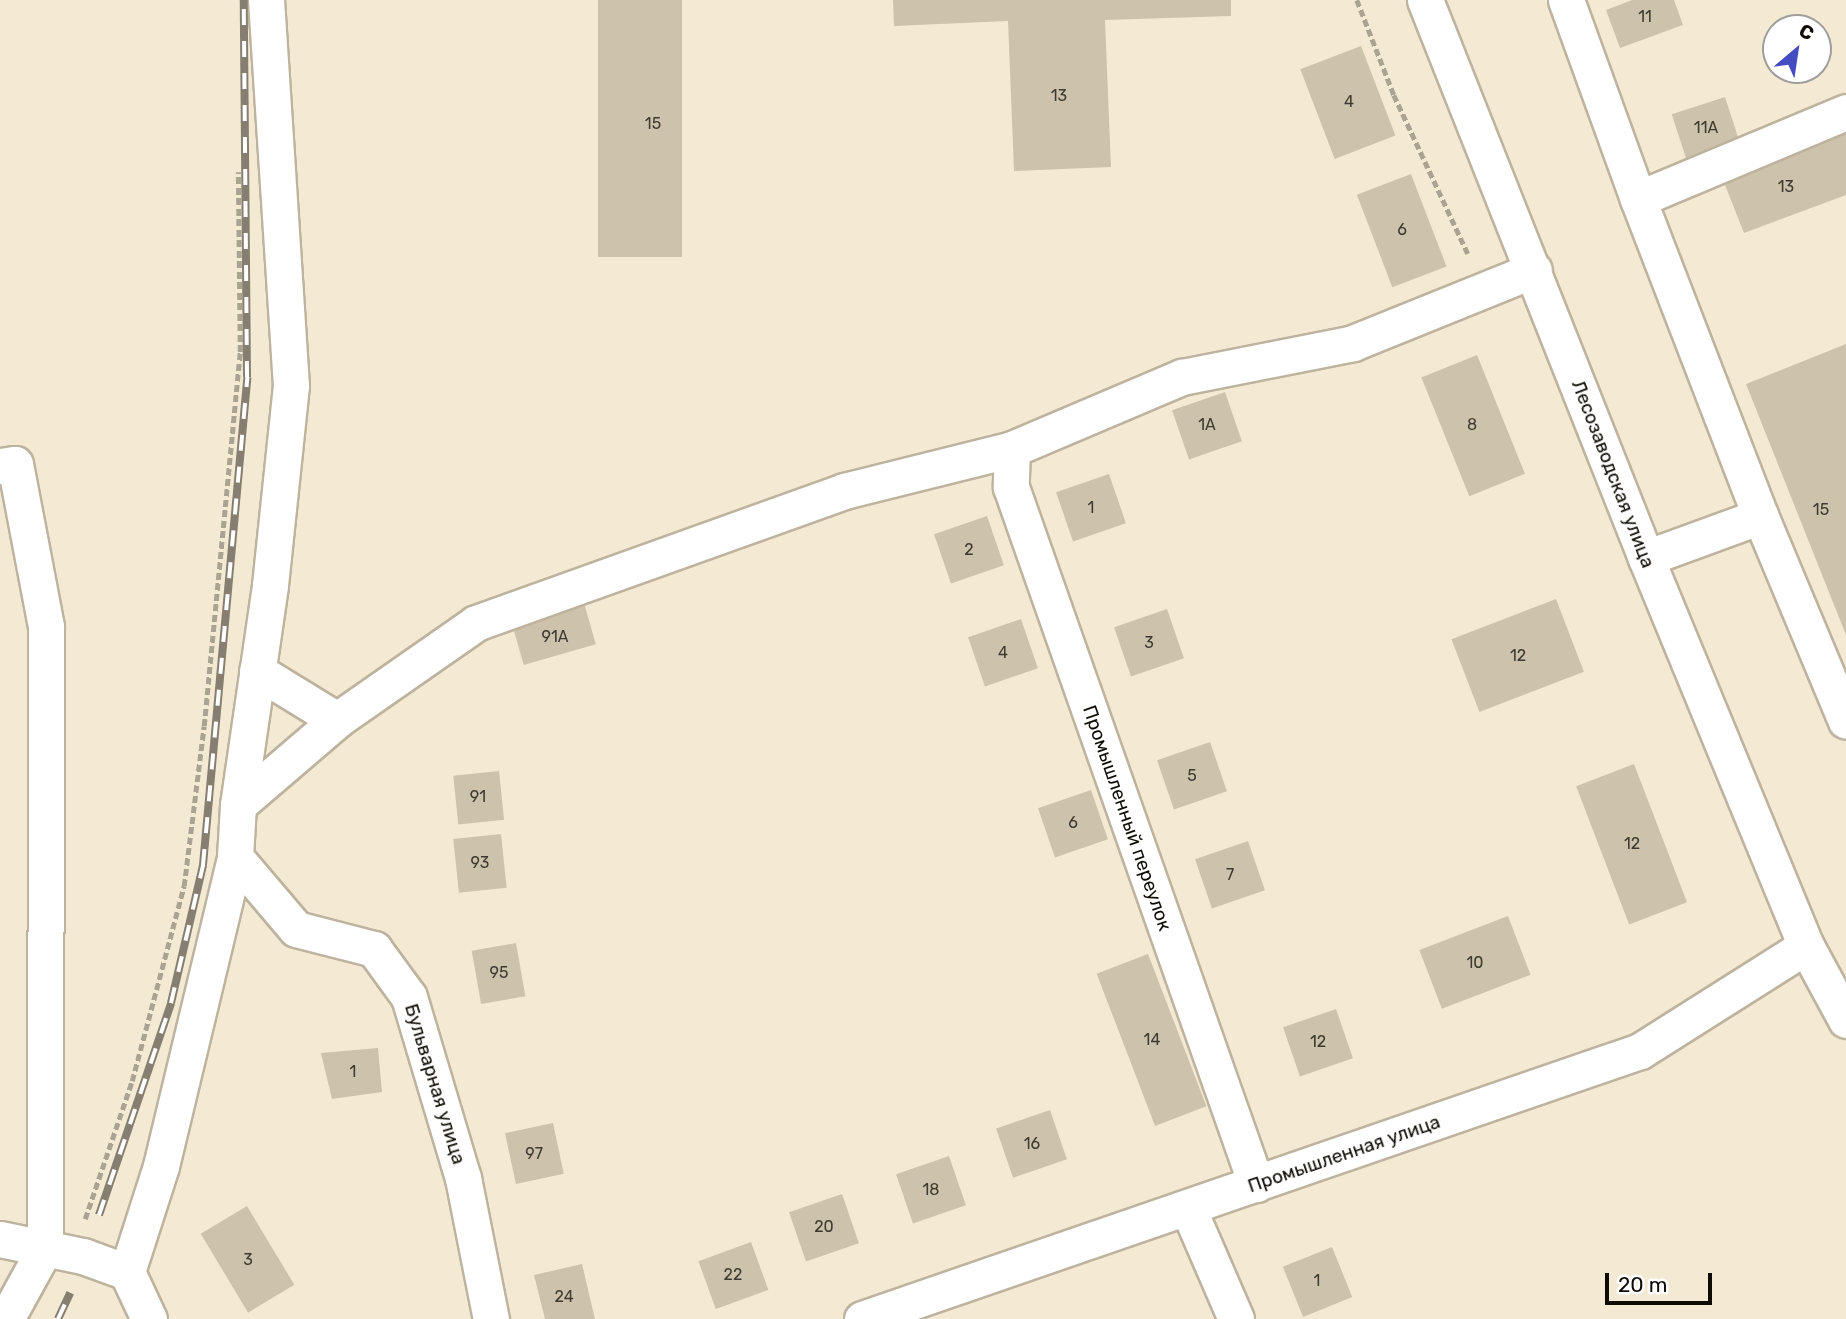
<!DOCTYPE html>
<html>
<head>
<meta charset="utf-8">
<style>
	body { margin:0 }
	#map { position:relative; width:1846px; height:1319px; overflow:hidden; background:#f4ead4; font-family:Rubik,sans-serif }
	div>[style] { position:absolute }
	.building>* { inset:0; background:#cdc3ad; transform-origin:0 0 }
	.path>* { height:4.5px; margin-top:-2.25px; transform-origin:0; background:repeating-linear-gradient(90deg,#aba392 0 7px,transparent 0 10.5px) }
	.roads { filter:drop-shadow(2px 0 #bdb39e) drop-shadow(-2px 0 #bdb39e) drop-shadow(0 2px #bdb39e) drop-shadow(0 -2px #bdb39e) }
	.minor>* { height:35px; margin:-17.5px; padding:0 17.5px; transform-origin:17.5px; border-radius:17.5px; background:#fff }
	.rail>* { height:8px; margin-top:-4px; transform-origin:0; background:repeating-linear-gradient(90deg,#fff 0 16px,#867f71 0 32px); box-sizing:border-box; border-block:2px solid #867f71 }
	span { translate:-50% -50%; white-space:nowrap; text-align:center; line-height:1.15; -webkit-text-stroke:5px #fff; paint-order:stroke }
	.number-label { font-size:16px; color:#3e3a2f }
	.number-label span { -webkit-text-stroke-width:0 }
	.street-label { font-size:19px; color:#0f0c05 }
	.north { position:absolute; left:1762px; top:14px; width:70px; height:70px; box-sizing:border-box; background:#fff; border:2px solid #9f9e9b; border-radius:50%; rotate:29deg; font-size:19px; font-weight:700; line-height:28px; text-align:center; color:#0f0c05 }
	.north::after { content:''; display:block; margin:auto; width:24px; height:32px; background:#434cc0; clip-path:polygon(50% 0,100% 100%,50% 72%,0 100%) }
	.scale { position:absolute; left:1605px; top:1273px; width:107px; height:32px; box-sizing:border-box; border:4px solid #0f0c05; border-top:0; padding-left:9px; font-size:21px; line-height:24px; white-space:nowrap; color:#0f0c05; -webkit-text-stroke:5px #fff; paint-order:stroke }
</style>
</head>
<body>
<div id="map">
	<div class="building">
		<div style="left:598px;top:0;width:84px;height:257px"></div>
		<div style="clip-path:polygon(893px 0,1231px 0,1231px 16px,1105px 20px,1111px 167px,1014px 171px,1008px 21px,894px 26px)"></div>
		<div style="clip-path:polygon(1632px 0,1674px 0,1683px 25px,1620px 48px,1606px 10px)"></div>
		<div style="left:1361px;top:46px;width:96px;height:65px;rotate:69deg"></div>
		<div style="left:1725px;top:97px;width:47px;height:56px;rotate:72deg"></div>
		<div style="clip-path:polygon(1846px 133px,1846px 195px,1744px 233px,1723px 180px)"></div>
		<div style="left:1411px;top:174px;width:99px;height:58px;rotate:69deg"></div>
		<div style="clip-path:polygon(1846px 344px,1846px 635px,1746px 384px)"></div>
		<div style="left:1477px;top:355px;width:128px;height:60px;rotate:68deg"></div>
		<div style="left:1225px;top:392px;width:52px;height:56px;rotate:71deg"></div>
		<div style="left:1109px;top:474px;width:52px;height:56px;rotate:71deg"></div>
		<div style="left:987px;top:516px;width:52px;height:56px;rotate:71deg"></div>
		<div style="left:1556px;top:599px;width:78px;height:112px;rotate:69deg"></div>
		<div style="left:584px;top:603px;width:43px;height:75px;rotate:74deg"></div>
		<div style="left:1167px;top:609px;width:52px;height:56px;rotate:71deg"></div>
		<div style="left:1021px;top:619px;width:52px;height:56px;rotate:71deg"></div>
		<div style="left:1210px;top:742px;width:52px;height:56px;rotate:71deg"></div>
		<div style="left:1634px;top:764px;width:148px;height:62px;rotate:69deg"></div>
		<div style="left:499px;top:771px;width:49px;height:46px;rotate:84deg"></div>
		<div style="left:1091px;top:790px;width:52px;height:56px;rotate:71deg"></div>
		<div style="left:501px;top:834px;width:54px;height:48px;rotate:84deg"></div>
		<div style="left:1248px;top:841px;width:52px;height:56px;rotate:71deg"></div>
		<div style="left:1508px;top:916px;width:63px;height:95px;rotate:69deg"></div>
		<div style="left:516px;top:943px;width:54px;height:45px;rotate:80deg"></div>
		<div style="left:1148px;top:954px;width:163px;height:55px;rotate:69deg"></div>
		<div style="left:1336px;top:1009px;width:52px;height:56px;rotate:71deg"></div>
		<div style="clip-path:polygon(378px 1048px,382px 1092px,332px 1099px,321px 1053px)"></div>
		<div style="left:1050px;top:1110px;width:52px;height:57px;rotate:71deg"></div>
		<div style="left:553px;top:1123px;width:52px;height:49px;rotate:78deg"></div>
		<div style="left:949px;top:1156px;width:52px;height:56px;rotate:71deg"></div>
		<div style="left:842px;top:1194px;width:52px;height:56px;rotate:71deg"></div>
		<div style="left:247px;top:1206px;width:92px;height:54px;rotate:59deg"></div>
		<div style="left:751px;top:1242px;width:51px;height:56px;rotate:70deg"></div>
		<div style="left:1332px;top:1247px;width:54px;height:53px;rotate:68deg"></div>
		<div style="clip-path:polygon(582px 1264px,595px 1319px,545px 1319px,534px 1275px)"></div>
	</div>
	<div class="path">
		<div style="left:1357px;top:0;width:102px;rotate:68.7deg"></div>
		<div style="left:1394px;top:95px;width:175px;rotate:65deg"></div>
		<div style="left:85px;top:1219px;width:146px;rotate:-71.2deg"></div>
		<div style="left:132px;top:1081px;width:202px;rotate:-75.1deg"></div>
		<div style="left:184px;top:886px;width:161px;rotate:-82.9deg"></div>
		<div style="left:204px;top:726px;width:376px;rotate:-84.5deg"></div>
		<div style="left:240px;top:352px;width:180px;rotate:-90.6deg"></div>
	</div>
	<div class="roads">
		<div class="minor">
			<div style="left:1425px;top:0;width:600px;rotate:68.39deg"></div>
			<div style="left:1646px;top:558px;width:420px;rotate:67.6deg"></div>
			<div style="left:1806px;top:946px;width:84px;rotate:61.6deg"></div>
			<div style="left:1566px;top:0;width:212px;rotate:70.1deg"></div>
			<div style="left:1638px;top:199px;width:350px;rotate:68.9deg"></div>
			<div style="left:1764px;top:525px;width:212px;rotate:67.3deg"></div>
			<div style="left:1638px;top:199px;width:225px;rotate:-22.7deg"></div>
			<div style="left:1012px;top:449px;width:38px;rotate:92deg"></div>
			<div style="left:1011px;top:487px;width:739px;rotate:70.63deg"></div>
			<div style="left:0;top:466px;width:15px;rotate:-8deg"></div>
			<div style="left:15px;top:464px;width:166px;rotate:79.2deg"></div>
			<div style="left:46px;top:627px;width:621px;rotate:90.09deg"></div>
			<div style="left:45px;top:1248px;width:81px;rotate:118.8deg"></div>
			<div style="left:1646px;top:558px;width:122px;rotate:-20.1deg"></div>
			<div style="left:257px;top:671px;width:94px;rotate:31.5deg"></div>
			<div style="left:337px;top:720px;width:169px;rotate:-34.9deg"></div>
			<div style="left:476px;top:623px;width:391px;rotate:-19.7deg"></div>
			<div style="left:844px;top:491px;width:173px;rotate:-14deg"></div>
			<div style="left:1012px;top:449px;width:185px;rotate:-23deg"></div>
			<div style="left:1182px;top:377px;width:174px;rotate:-11.2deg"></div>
			<div style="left:1353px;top:343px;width:195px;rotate:-22deg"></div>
			<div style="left:238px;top:805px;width:130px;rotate:-40.6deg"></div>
			<div style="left:235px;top:857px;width:94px;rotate:49.7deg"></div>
			<div style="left:296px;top:929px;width:81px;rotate:14.4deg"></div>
			<div style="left:374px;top:949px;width:59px;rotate:53.9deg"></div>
			<div style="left:409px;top:997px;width:189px;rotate:73.4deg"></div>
			<div style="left:463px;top:1178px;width:144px;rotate:78.8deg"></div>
			<div style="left:1188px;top:1208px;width:121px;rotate:66.6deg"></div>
			<div style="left:0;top:1239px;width:85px;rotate:11.6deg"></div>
			<div style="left:83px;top:1256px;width:47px;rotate:20deg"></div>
			<div style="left:127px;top:1272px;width:111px;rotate:-72.2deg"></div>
			<div style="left:161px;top:1166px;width:318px;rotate:-76.5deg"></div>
			<div style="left:235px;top:857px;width:52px;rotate:-86.7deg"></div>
			<div style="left:238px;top:805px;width:222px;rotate:-81.7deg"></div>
			<div style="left:270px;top:585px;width:200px;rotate:-84deg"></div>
			<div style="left:291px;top:386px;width:387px;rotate:-93.7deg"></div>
			<div style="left:127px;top:1272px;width:52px;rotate:64.9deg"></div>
			<div style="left:862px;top:1319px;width:823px;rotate:-19.01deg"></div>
			<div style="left:1640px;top:1051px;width:196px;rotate:-32.3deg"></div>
		</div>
	</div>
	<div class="rail">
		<div style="left:99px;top:1215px;width:224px;rotate:-71.2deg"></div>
		<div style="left:171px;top:1003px;width:142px;rotate:-76.9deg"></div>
		<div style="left:203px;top:865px;width:490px;rotate:-84.8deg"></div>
		<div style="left:247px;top:377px;width:377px;rotate:-90.5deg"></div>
		<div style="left:58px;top:1319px;width:29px;rotate:-65deg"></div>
	</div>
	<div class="number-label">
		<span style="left:1645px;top:17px">11</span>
		<span style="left:1059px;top:96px">13</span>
		<span style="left:1349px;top:102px">4</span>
		<span style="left:653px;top:124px">15</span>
		<span style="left:1706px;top:128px">11А</span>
		<span style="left:1786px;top:187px">13</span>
		<span style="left:1402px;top:230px">6</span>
		<span style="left:1207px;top:425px">1А</span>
		<span style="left:1472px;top:425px">8</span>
		<span style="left:1091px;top:508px">1</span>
		<span style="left:1821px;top:510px">15</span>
		<span style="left:969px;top:550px">2</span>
		<span style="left:555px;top:637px">91А</span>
		<span style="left:1149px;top:643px">3</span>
		<span style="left:1003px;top:653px">4</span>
		<span style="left:1518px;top:656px">12</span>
		<span style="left:1192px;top:776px">5</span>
		<span style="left:478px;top:797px">91</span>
		<span style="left:1073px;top:823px">6</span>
		<span style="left:1632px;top:844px">12</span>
		<span style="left:480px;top:863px">93</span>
		<span style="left:1230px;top:875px">7</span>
		<span style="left:1475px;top:963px">10</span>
		<span style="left:499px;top:973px">95</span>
		<span style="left:1152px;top:1040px">14</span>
		<span style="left:1318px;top:1042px">12</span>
		<span style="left:353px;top:1072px">1</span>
		<span style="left:1032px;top:1144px">16</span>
		<span style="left:534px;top:1154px">97</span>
		<span style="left:931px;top:1190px">18</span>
		<span style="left:824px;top:1227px">20</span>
		<span style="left:248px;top:1260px">3</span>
		<span style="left:733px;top:1275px">22</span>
		<span style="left:1317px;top:1281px">1</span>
		<span style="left:564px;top:1297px">24</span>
	</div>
	<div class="street-label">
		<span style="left:1613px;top:474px;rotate:69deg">Лесозаводская улица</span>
		<span style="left:1127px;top:818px;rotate:71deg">Промышленный переулок</span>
		<span style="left:435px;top:1084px;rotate:73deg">Бульварная улица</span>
		<span style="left:1344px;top:1154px;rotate:-19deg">Промышленная улица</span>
	</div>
	<div class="north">С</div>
	<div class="scale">20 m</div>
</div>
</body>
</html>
